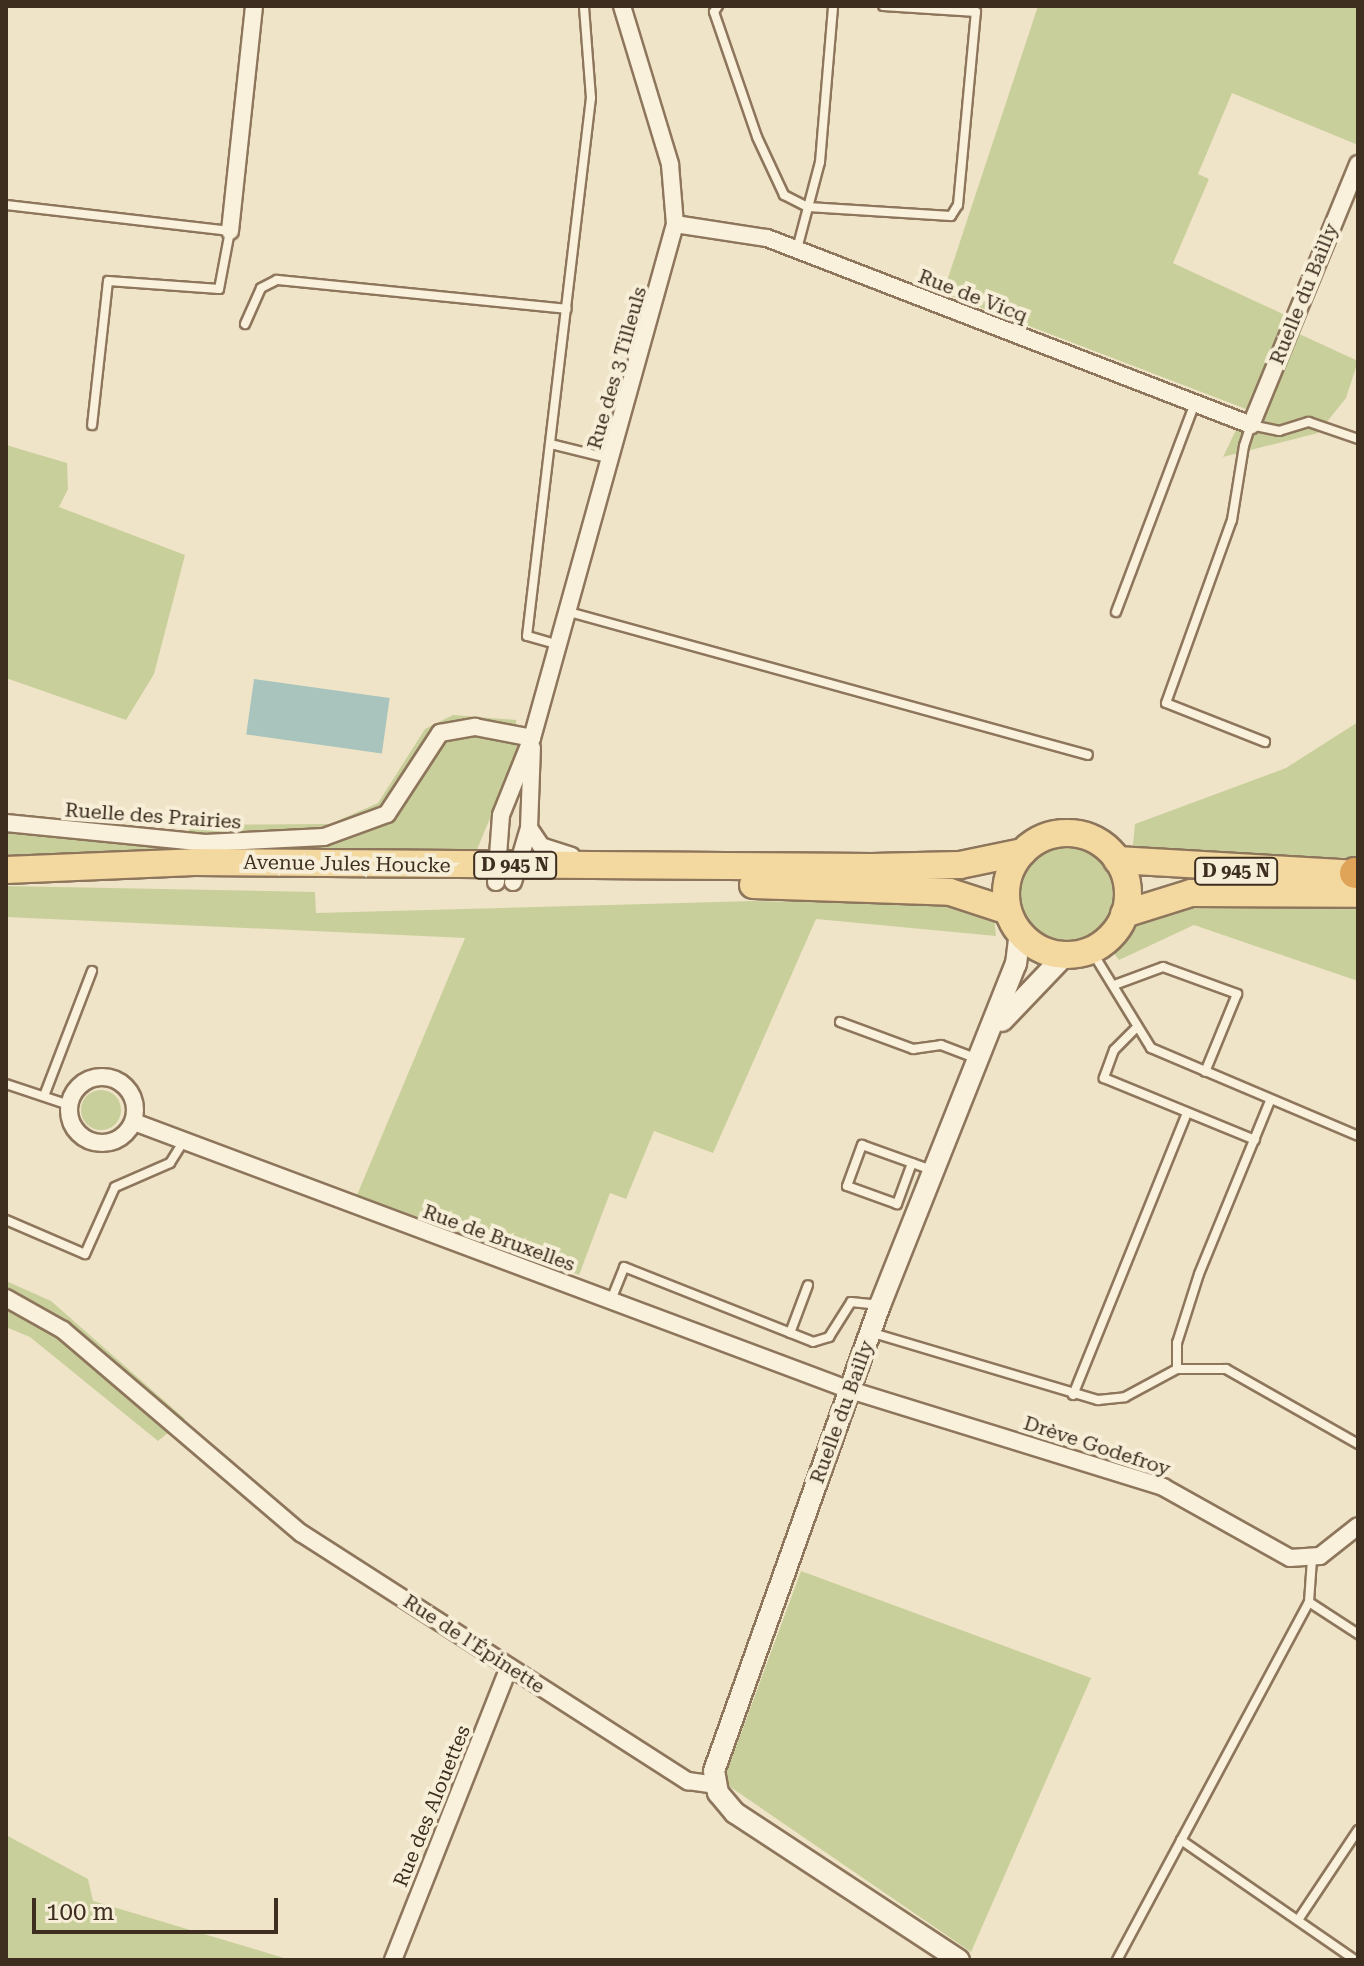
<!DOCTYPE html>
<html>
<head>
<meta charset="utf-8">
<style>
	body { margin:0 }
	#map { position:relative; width:1364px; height:1966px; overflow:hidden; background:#f0e4c8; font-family:"Roboto Serif",serif }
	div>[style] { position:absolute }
	.green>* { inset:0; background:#c9cf9b }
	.round { border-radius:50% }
	.water>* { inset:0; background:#a9c4bc; transform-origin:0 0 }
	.roads { filter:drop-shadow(2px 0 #8d765c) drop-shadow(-2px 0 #8d765c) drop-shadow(0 2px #8d765c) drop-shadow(0 -2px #8d765c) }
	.service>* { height:8px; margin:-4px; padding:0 4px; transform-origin:4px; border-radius:4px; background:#faf1dc }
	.minor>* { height:16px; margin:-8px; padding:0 8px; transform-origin:8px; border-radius:8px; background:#faf1dc }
	.minor>.ring { margin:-8px; padding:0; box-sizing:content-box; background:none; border:16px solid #faf1dc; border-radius:50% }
	.tertiary>* { height:20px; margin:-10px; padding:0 10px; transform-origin:10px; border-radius:10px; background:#faf1dc }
	.primary>* { height:26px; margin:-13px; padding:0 13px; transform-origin:13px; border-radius:13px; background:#f3d9a0 }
	.primary>.ring { margin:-13px; padding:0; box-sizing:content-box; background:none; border:26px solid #f3d9a0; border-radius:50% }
	.motorway>* { height:30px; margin:-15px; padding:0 15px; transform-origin:15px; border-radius:15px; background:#e0a458 }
	span { translate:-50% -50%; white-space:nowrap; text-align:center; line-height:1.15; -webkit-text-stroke:8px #f7eed8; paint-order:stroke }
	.shield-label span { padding:2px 6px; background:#f7eed8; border:2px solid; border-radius:6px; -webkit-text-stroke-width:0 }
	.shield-label { font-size:18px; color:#3d2e20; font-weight:700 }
	.street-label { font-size:20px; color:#3d2e20 }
	.frame { position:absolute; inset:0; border:8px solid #3d2e20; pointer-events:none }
	.scale { position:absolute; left:32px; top:1898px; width:246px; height:36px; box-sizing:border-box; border:4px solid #3d2e20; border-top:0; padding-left:10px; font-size:24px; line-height:28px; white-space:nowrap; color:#3d2e20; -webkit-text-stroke:6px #f7eed8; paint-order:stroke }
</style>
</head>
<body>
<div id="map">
	<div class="green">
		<div style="clip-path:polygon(1038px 6px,1358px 6px,1358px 145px,1232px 93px,1198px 174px,1209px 179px,1173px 263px,1285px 315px,1282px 326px,1358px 361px,1346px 398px,1318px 433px,1223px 457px,1246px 409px,943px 293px)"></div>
		<div style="clip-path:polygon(6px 445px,67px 463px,68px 489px,59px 507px,185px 555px,154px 674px,126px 720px,6px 678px)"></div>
		<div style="clip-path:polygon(453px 715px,516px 720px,517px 753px,476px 852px,6px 855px,6px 833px,184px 848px,190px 825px,330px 824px,378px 803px,425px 729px)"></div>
		<div style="clip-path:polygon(1358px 722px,1358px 858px,1132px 855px,1135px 824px,1286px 768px)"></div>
		<div class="round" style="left:1019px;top:846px;width:96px;height:96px"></div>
		<div style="clip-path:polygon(6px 886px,315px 892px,316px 913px,754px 901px,967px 905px,994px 917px,996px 936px,816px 919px,713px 1153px,654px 1131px,626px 1199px,610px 1193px,579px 1275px,357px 1195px,465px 938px,6px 917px)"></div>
		<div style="clip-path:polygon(1176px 906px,1358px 907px,1358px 981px,1194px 925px,1119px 960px,1110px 948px,1135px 924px)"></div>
		<div class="round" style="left:81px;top:1090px;width:40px;height:40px"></div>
		<div style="clip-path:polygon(6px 1281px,51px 1301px,185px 1419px,177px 1426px,55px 1317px,6px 1292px)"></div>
		<div style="clip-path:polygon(6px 1304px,63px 1339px,168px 1433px,158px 1441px,30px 1337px,6px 1327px)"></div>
		<div style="clip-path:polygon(801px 1571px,1091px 1678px,971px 1952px,723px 1782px)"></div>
		<div style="clip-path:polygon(6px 1835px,88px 1879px,93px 1901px,291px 1960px,6px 1960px)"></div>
	</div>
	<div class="water">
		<div style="left:254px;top:679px;width:137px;height:56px;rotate:8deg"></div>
	</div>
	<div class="roads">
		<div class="service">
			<div style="left:718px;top:6px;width:7px;rotate:124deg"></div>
			<div style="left:714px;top:12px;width:132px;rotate:71deg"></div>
			<div style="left:757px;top:137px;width:64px;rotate:65deg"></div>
			<div style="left:784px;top:195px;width:27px;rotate:27deg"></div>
			<div style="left:808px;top:207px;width:143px;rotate:3.6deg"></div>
			<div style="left:951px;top:216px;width:13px;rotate:-58deg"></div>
			<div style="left:958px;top:205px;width:194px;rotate:-84.7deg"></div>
			<div style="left:976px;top:12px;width:93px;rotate:-176.3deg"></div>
			<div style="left:6px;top:205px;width:226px;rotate:6.6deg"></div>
			<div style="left:230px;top:231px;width:59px;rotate:100.7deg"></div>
			<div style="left:219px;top:289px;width:111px;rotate:-175.9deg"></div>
			<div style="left:108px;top:281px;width:145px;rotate:96.3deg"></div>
			<div style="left:797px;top:249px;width:90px;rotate:-75.2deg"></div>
			<div style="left:820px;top:162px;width:157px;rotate:-85.2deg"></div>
			<div style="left:245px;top:324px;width:39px;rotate:-66deg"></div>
			<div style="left:261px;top:288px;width:18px;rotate:-27deg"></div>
			<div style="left:277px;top:280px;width:291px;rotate:5.7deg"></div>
			<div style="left:551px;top:444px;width:62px;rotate:14deg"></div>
			<div style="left:569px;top:612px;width:538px;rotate:15.4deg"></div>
			<div style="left:1116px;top:612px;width:223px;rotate:-69.3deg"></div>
			<div style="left:559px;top:645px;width:33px;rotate:-164deg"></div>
			<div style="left:527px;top:636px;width:542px;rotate:-83.22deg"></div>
			<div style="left:591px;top:98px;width:92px;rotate:-94.4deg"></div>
			<div style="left:1265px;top:742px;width:106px;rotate:-158.5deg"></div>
			<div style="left:1166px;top:703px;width:195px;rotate:-70.2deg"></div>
			<div style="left:1232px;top:520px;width:75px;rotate:-80.8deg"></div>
			<div style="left:1244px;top:446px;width:22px;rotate:-72deg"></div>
			<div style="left:1251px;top:425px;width:29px;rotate:12deg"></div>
			<div style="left:1279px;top:431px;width:31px;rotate:-17deg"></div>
			<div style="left:1309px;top:422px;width:52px;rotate:19.1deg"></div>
			<div style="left:1091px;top:950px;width:115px;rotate:58.5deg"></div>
			<div style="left:1151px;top:1048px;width:225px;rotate:23deg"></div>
			<div style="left:1117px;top:984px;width:49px;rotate:-20.3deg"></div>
			<div style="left:1163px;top:967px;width:79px;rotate:20deg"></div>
			<div style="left:1237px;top:994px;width:84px;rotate:112.3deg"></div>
			<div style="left:840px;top:1022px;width:78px;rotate:20.3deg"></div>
			<div style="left:913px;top:1049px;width:28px;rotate:-8deg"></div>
			<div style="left:941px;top:1045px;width:40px;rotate:21deg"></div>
			<div style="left:1134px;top:1030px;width:28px;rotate:135deg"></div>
			<div style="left:1114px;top:1050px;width:30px;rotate:110deg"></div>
			<div style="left:1104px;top:1078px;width:163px;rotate:22.3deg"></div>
			<div style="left:6px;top:1084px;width:66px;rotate:18.4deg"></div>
			<div style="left:44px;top:1096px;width:134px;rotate:-69deg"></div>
			<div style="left:912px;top:1163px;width:44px;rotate:110.1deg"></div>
			<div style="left:897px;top:1204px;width:53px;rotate:-160.2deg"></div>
			<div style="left:847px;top:1186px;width:44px;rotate:-69.9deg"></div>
			<div style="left:862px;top:1145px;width:74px;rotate:19.7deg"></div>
			<div style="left:6px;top:1220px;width:86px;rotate:23.3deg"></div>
			<div style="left:85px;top:1254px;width:73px;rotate:-65.9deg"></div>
			<div style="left:115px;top:1187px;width:60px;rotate:-23.6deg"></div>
			<div style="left:170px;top:1163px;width:25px;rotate:-58deg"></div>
			<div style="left:611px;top:1300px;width:35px;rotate:-68deg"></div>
			<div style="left:624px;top:1267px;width:203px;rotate:21.6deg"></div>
			<div style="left:813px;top:1342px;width:17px;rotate:-17deg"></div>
			<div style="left:829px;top:1337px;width:41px;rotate:-57.8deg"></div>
			<div style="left:851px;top:1302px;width:29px;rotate:6deg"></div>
			<div style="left:790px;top:1333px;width:51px;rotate:-69.4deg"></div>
			<div style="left:873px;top:1333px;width:235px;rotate:16.6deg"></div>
			<div style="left:1098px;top:1400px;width:27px;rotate:-6deg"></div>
			<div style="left:1125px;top:1397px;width:59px;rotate:-28.3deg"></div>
			<div style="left:1177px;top:1369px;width:49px"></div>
			<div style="left:1226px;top:1369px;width:152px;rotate:29.6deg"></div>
			<div style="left:1177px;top:1369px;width:26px;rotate:-90deg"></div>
			<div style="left:1177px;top:1343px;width:72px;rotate:-72.3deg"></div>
			<div style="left:1199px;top:1274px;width:187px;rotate:-67.7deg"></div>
			<div style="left:1073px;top:1395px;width:304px;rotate:-68deg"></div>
			<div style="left:1309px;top:1602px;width:59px;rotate:33.1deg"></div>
			<div style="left:1181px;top:1840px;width:211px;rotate:34.6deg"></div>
			<div style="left:1298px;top:1920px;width:108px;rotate:-56.3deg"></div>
			<div style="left:1117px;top:1960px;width:406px;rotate:-61.8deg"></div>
			<div style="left:1309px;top:1602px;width:43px;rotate:-86deg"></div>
		</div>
		<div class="minor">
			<div style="left:675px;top:224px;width:93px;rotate:8.7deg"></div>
			<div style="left:767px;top:238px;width:519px;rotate:21.12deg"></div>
			<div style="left:1251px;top:425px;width:282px;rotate:-67.7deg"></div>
			<div style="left:230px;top:231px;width:226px;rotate:-83.9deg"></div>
			<div style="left:6px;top:823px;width:200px;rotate:5.7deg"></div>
			<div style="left:205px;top:843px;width:119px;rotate:-2.9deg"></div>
			<div style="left:324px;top:837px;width:67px;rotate:-20.1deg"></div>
			<div style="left:387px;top:814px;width:97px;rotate:-56.8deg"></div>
			<div style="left:440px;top:733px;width:36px;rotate:-10deg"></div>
			<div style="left:475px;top:727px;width:58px;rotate:10.9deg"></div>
			<div style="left:529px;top:828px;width:22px;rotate:56deg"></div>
			<div style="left:541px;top:846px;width:32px;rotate:18deg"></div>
			<div style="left:496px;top:882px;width:67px;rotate:-85.7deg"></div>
			<div style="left:501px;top:815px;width:83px;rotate:-68.1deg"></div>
			<div style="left:532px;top:738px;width:534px;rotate:-74.45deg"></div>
			<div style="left:675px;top:224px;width:60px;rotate:-94.8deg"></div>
			<div style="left:670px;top:164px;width:165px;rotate:-106.9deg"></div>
			<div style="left:513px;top:882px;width:56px;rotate:-73.5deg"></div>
			<div style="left:529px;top:828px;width:80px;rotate:-87.9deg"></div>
			<div class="ring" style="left:69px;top:1077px;width:50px;height:50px"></div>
			<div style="left:134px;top:1122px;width:765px;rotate:20.52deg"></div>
			<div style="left:850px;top:1390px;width:328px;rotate:17.2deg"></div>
			<div style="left:1163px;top:1487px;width:145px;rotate:29.2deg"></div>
			<div style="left:1290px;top:1558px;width:30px;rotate:-4deg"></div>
			<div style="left:1320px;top:1556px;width:48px;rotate:-38.3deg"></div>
			<div style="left:6px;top:1298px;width:65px;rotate:29.3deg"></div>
			<div style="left:63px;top:1330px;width:313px;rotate:40.5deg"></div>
			<div style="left:301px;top:1533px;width:460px;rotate:32.7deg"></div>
			<div style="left:688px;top:1781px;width:27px;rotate:8deg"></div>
			<div style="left:393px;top:1960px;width:315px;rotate:-68.4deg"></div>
		</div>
		<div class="tertiary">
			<div style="left:1002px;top:1021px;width:91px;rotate:-46.3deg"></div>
			<div style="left:959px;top:1960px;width:268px;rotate:-146.7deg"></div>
			<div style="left:735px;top:1813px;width:26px;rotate:-130deg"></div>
			<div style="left:718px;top:1793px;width:22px;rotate:-100deg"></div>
			<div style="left:714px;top:1771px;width:495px;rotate:-70.4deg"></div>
			<div style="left:880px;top:1305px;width:367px;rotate:-68.3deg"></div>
			<div style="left:1016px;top:964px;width:31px;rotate:-83deg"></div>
		</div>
		<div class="primary">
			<div class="ring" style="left:1006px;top:833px;width:96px;height:96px"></div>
			<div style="left:1117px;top:860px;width:241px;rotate:3.3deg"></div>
			<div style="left:6px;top:870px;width:188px;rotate:-2.4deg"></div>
			<div style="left:194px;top:862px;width:678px;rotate:0.42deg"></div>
			<div style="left:872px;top:867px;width:88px;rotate:-1.3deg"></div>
			<div style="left:960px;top:865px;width:64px;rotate:-11.7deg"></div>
			<div style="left:753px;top:885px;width:197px;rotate:2deg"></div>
			<div style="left:950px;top:892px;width:61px;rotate:18.1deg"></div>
			<div style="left:1124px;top:914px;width:70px;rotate:-17.4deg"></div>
			<div style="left:1191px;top:893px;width:167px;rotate:0.3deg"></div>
		</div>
		<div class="motorway">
			<div style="left:1355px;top:873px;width:3px"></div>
		</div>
	</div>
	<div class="shield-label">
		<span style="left:515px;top:865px">D 945 N</span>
		<span style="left:1236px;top:871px">D 945 N</span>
	</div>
	<div class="street-label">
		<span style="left:1304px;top:294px;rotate:-68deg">Ruelle du Bailly</span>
		<span style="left:973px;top:296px;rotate:21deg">Rue de Vicq</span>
		<span style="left:617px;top:368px;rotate:-74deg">Rue des 3 Tilleuls</span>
		<span style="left:153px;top:816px;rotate:4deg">Ruelle des Prairies</span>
		<span style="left:347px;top:864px;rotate:1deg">Avenue Jules Houcke</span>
		<span style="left:499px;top:1238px;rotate:20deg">Rue de Bruxelles</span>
		<span style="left:842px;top:1412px;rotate:-70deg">Ruelle du Bailly</span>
		<span style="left:1097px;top:1446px;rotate:18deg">Drève Godefroy</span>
		<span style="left:474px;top:1644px;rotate:33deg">Rue de l'Épinette</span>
		<span style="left:432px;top:1806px;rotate:-68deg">Rue des Alouettes</span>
	</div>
	<div class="frame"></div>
	<div class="scale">100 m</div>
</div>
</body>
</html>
